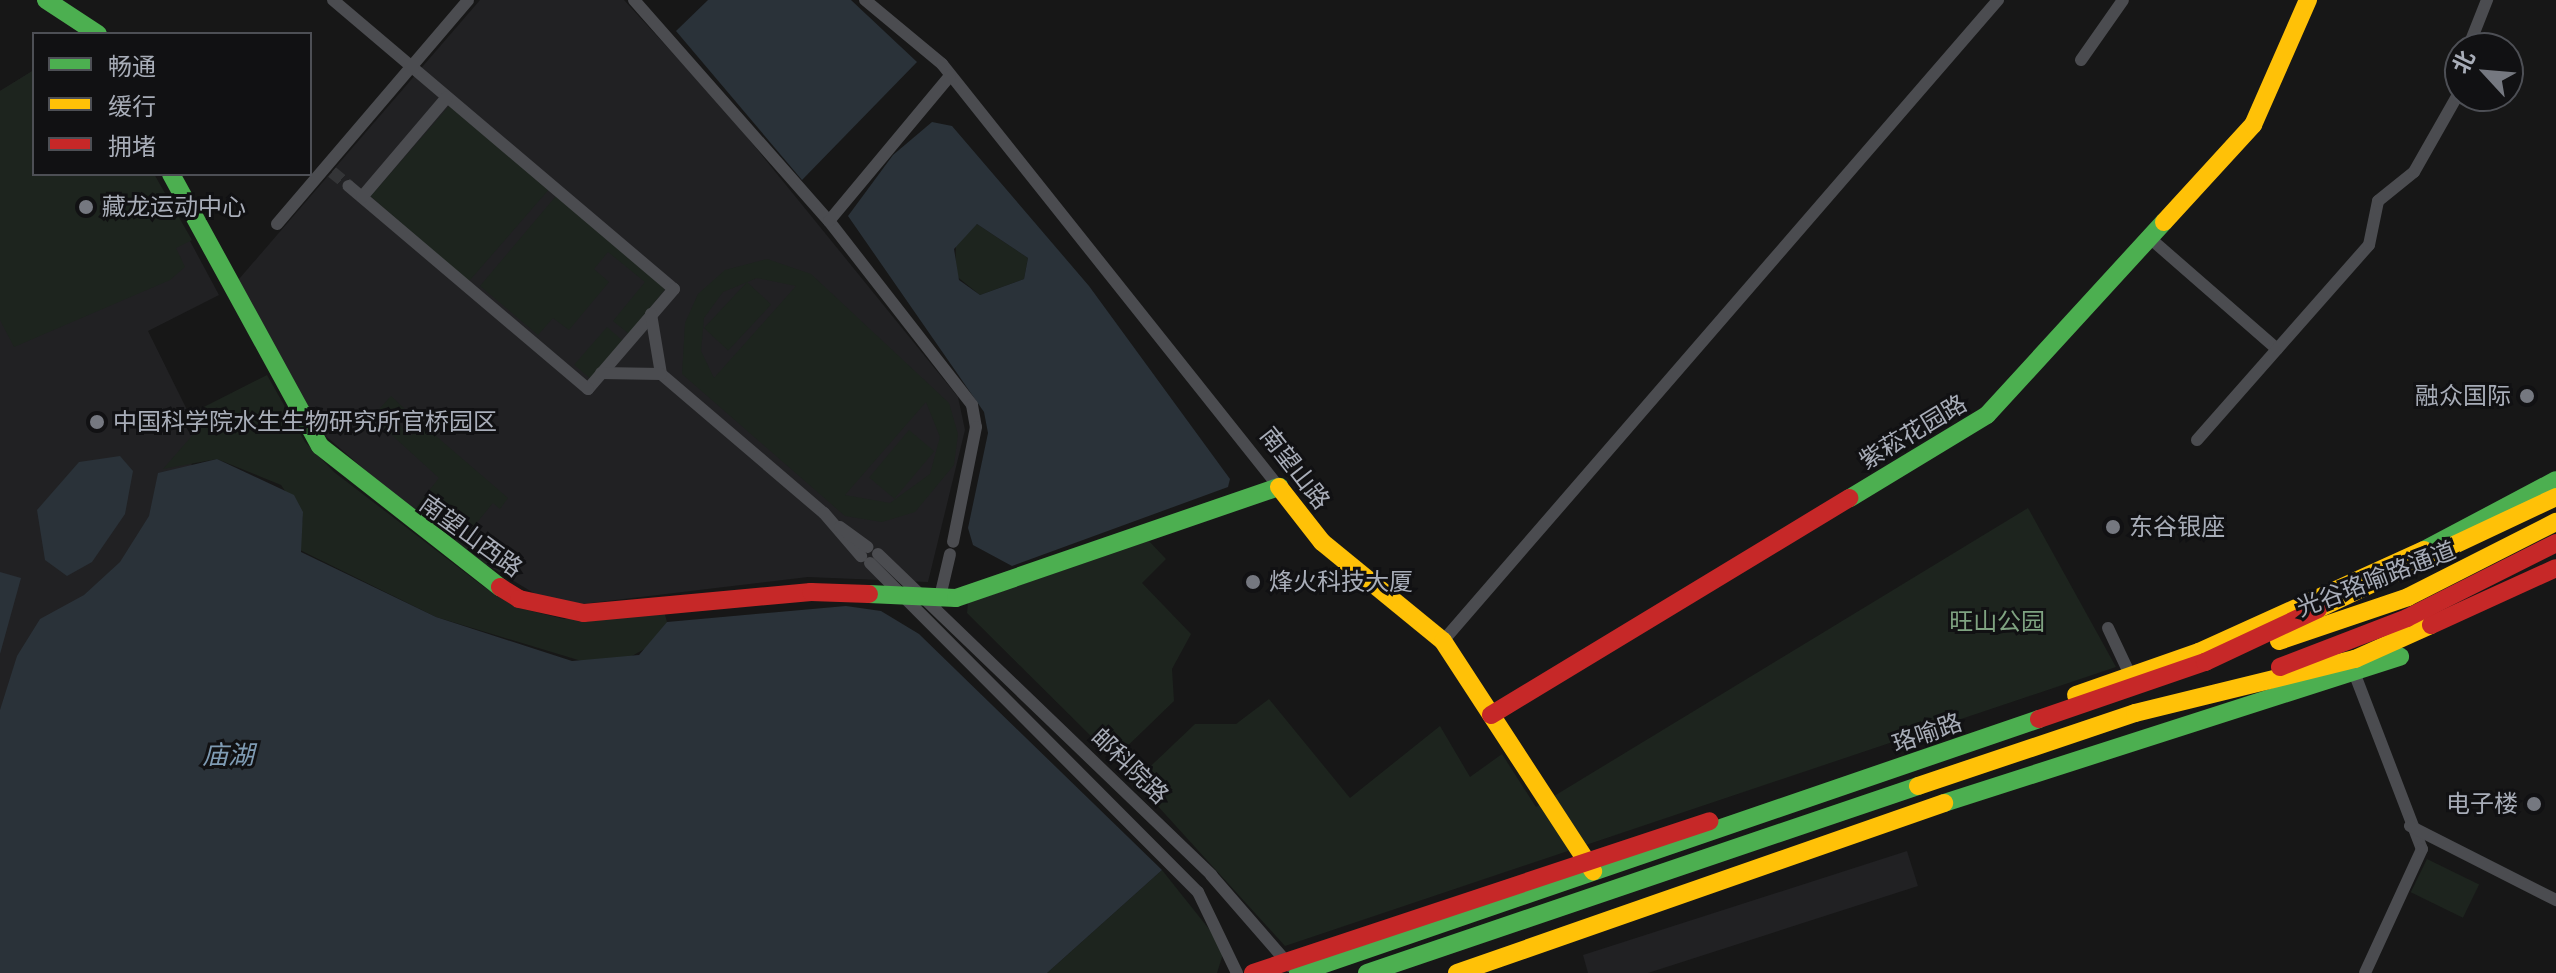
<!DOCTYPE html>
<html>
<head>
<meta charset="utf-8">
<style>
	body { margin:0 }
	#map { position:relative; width:2556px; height:973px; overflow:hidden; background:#171717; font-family:Helvetica,"Noto Sans SC",sans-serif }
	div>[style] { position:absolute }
	.built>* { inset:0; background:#212123 }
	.green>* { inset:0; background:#1d241e; transform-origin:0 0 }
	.water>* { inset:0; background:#2a3239 }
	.street-tunnel>* { height:12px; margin-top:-6px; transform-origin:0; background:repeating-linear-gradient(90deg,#343537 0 12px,transparent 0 18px) }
	.street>* { height:12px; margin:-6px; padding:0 6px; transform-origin:6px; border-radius:6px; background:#4b4c50 }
	.fast>* { height:18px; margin:-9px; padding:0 9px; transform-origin:9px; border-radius:9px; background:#4caf50 }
	.slow>* { height:18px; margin:-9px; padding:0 9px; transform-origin:9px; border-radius:9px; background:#ffc107 }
	.jam>* { height:18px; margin:-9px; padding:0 9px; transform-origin:9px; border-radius:9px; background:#c62828 }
	.dots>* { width:22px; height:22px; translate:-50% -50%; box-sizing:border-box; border:4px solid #111113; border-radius:50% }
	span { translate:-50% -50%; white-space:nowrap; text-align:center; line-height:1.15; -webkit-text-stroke:6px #111113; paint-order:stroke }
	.poi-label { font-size:24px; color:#a8adb8 }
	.left { translate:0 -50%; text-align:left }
	.right { translate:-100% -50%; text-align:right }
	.street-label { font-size:24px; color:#a8adb8 }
	.park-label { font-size:24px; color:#7fa381 }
	.water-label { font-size:26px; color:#7f9bb3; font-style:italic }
	.legend { position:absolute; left:32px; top:32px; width:280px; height:144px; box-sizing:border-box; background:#111113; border:2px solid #4d4f55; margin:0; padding:10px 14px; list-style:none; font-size:24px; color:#a8adb8 }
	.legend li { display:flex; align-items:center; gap:16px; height:40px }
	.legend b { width:40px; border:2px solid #4d4f55 }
	.north { position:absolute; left:2444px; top:32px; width:80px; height:80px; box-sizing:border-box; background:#111113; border:2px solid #4d4f55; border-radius:50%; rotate:296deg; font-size:22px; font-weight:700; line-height:32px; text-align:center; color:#a8adb8 }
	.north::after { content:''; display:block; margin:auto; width:28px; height:36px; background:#757880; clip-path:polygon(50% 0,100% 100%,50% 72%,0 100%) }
</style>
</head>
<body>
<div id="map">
	<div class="built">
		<div style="clip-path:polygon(480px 0,624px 0,726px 111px,958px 397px,965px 430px,928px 582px,808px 577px,582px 604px,537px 595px,449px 542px,314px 426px,233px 286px)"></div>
		<div style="clip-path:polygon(34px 70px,34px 174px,154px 174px,219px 295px,148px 331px,197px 430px,186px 500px,0 760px,0 91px)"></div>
		<div style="clip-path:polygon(1907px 851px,1918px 886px,1648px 973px,1588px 973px,1583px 955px)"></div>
	</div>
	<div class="green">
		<div style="clip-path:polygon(34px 70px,34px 174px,154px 174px,192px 240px,176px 248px,185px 267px,170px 280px,14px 347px,0 320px,0 91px)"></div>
		<div style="left:450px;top:105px;width:130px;height:121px;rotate:41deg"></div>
		<div style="clip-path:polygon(556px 196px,666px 288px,629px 334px,613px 321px,645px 282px,608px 252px,594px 269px,609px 282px,569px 330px,553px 318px,538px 335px,480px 286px)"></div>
		<div style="clip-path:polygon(977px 224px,1028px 258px,1024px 279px,980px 295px,955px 275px,956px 244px)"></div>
		<div style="clip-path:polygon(evenodd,767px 259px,811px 274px,949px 403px,958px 434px,954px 465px,915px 512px,882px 522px,845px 516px,682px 374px,685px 323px,698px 294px,725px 270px,767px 259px,757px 278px,796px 286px,714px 378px,701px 351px,704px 318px,723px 292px,757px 278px,767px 259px,926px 402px,940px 437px,930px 474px,890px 503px,845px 495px,926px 402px)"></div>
		<div style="left:747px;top:282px;width:33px;height:63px;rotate:43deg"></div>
		<div style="left:607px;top:327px;width:21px;height:50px;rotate:41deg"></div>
		<div style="clip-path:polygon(267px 375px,305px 442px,334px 472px,484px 587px,519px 608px,564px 619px,664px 611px,667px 622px,655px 643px,623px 661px,588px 663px,436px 617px,298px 549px,303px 517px,281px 485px,217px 459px,163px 469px,197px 430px,190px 414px)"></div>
		<div style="clip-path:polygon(391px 396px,406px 410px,396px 422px,411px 436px,422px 424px,508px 498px,500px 509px,493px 503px,466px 536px,492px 559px,486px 567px,412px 512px,439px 478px,372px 417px)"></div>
		<div style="left:909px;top:430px;width:33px;height:62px;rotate:40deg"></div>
		<div style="clip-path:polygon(2028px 508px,2116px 667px,1285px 946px,1135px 781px,1195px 724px,1236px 724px,1269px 699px,1350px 798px,1440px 726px,1470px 777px,1502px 754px,1536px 807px)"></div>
		<div style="clip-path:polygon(1149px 541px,1166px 559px,1142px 583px,1191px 634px,1172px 669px,1174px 701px,1114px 759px,967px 613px,968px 603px)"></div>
		<div style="left:2427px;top:859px;width:58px;height:37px;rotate:26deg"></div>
		<div style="clip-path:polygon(1162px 870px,1217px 939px,1223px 954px,1217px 973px,1047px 973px)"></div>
	</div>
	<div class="water">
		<div style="clip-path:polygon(708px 0,851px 0,917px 62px,802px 180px,676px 31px)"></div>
		<div style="clip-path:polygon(evenodd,932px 122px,952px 126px,1089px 286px,1230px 479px,1228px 487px,1012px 566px,973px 545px,968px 528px,988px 433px,984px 412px,848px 216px,893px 155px,932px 122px,977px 224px,1028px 258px,1024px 279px,980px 295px,959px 280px,954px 249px,977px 224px)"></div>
		<div style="clip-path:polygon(120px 456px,133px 471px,125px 514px,92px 562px,67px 576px,45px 560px,37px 510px,79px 462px)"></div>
		<div style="clip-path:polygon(217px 459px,294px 495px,303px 512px,301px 552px,436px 617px,572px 661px,639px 655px,667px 622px,846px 606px,881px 611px,919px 634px,1162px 870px,1047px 973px,0 973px,0 710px,17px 656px,40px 619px,84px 595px,120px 562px,149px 516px,158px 473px)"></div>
		<div style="clip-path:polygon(0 572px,21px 578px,0 654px)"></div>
	</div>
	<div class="street-tunnel">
		<div style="left:332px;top:172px;width:22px;rotate:39deg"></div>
	</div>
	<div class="street">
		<div style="left:333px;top:0;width:447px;rotate:40.3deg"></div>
		<div style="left:674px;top:289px;width:132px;rotate:130.7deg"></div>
		<div style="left:588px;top:389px;width:314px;rotate:-139.7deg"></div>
		<div style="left:634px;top:0;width:295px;rotate:48.6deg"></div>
		<div style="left:829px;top:221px;width:233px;rotate:52.1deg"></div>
		<div style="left:972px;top:405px;width:22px;rotate:80deg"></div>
		<div style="left:976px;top:427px;width:117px;rotate:101.3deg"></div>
		<div style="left:865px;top:0;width:100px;rotate:39.7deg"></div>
		<div style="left:942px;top:64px;width:539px;rotate:51.47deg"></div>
		<div style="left:2468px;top:48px;width:52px;rotate:-68.4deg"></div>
		<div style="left:2081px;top:60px;width:73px;rotate:-55deg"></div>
		<div style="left:362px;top:197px;width:131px;rotate:-49.6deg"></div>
		<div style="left:829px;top:221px;width:189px;rotate:-50.2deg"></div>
		<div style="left:277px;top:224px;width:294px;rotate:-49.5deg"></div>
		<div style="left:2152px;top:240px;width:166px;rotate:41.1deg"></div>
		<div style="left:651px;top:314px;width:61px;rotate:80.5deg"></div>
		<div style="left:661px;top:374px;width:214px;rotate:40.5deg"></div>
		<div style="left:824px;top:513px;width:57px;rotate:49.3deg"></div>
		<div style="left:601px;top:373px;width:60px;rotate:1deg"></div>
		<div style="left:2197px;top:440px;width:260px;rotate:-48.6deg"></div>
		<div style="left:2369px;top:245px;width:45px;rotate:-78.4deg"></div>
		<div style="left:2378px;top:201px;width:46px;rotate:-38.9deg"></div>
		<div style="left:2414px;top:172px;width:93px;rotate:-60.4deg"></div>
		<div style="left:840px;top:527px;width:34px;rotate:36deg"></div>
		<div style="left:878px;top:554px;width:463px;rotate:43.9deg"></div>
		<div style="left:1211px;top:875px;width:121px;rotate:49deg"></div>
		<div style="left:870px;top:563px;width:465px;rotate:45.1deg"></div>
		<div style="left:1198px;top:892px;width:90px;rotate:64.3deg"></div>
		<div style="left:939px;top:601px;width:48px;rotate:-76.8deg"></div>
		<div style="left:2108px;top:628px;width:56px;rotate:64.8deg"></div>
		<div style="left:1443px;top:641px;width:848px;rotate:-49.11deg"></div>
		<div style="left:2352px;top:667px;width:195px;rotate:69deg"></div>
		<div style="left:2422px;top:849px;width:136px;rotate:114.7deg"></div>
		<div style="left:2410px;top:826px;width:164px;rotate:26.9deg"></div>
	</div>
	<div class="fast">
		<div style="left:46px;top:0;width:62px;rotate:33.2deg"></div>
		<div style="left:171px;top:174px;width:310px;rotate:61.3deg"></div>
		<div style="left:320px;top:446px;width:229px;rotate:38.1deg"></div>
		<div style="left:1850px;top:498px;width:160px;rotate:-31.2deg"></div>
		<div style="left:1987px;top:415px;width:262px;rotate:-47.5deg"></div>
		<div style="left:2424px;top:550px;width:149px;rotate:-27.9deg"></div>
		<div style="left:869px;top:594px;width:87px;rotate:2.6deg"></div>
		<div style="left:956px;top:598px;width:342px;rotate:-19deg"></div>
		<div style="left:1944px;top:803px;width:479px;rotate:-17.8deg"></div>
		<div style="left:1298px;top:973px;width:783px;rotate:-18.92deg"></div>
		<div style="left:1367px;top:973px;width:582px;rotate:-18.75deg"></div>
	</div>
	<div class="slow">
		<div style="left:2164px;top:222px;width:132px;rotate:-47.5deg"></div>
		<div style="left:2253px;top:125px;width:137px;rotate:-66.3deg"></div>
		<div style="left:1279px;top:487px;width:70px;rotate:52deg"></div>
		<div style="left:1322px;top:542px;width:156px;rotate:39.3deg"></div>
		<div style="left:1443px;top:641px;width:275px;rotate:56.9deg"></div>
		<div style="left:2318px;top:609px;width:263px;rotate:-25.2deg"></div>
		<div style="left:2279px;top:641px;width:136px;rotate:-18.8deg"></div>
		<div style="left:2408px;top:597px;width:166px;rotate:-26.9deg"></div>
		<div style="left:2076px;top:695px;width:130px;rotate:-19.3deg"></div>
		<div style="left:2199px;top:652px;width:247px;rotate:-24.4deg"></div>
		<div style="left:1918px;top:786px;width:229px;rotate:-18.6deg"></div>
		<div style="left:2135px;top:713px;width:227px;rotate:-13.8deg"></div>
		<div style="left:2355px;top:659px;width:83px;rotate:-24.1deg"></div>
		<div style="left:1457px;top:973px;width:516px;rotate:-19.24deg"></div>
	</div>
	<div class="jam">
		<div style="left:500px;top:587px;width:22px;rotate:32deg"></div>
		<div style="left:519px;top:599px;width:66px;rotate:12.2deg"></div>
		<div style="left:584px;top:613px;width:228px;rotate:-5.3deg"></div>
		<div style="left:811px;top:592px;width:58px;rotate:2deg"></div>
		<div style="left:2431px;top:625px;width:137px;rotate:-24.5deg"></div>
		<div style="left:2280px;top:667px;width:136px;rotate:-21.1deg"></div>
		<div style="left:2407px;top:618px;width:167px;rotate:-26.7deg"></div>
		<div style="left:1491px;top:715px;width:419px;rotate:-31.2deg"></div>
		<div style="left:2039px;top:719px;width:176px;rotate:-19deg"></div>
		<div style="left:2205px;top:662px;width:125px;rotate:-25.1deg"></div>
		<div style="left:1253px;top:973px;width:481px;rotate:-18.4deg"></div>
	</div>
	<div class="dots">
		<div style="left:86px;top:207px;background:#757880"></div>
		<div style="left:2527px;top:396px;background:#757880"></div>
		<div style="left:97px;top:422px;background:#757880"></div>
		<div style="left:2113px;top:527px;background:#757880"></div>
		<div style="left:1253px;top:582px;background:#757880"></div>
		<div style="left:2534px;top:804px;background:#757880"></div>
	</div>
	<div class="poi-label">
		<span class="left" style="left:102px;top:207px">藏龙运动中心</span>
		<span class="right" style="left:2511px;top:396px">融众国际</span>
		<span class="left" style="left:113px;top:422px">中国科学院水生生物研究所官桥园区</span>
		<span class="left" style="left:2129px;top:527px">东谷银座</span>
		<span class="left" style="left:1269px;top:582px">烽火科技大厦</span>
		<span class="right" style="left:2518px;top:804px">电子楼</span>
	</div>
	<div class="street-label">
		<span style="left:1913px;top:432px;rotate:-31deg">紫菘花园路</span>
		<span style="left:1295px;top:468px;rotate:52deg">南望山路</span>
		<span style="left:471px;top:536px;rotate:36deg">南望山西路</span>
		<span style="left:2376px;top:579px;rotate:-21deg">光谷珞喻路通道</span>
		<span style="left:1927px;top:733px;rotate:-19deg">珞喻路</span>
		<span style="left:1130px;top:766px;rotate:44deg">邮科院路</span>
	</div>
	<div class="park-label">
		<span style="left:1997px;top:622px">旺山公园</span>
	</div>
	<div class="water-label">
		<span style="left:228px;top:756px">庙湖</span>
	</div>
	<ul class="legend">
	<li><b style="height:10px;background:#4caf50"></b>畅通</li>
	<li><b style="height:10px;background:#ffc107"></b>缓行</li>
	<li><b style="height:10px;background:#c62828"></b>拥堵</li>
	</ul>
	<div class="north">北</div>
</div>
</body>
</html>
